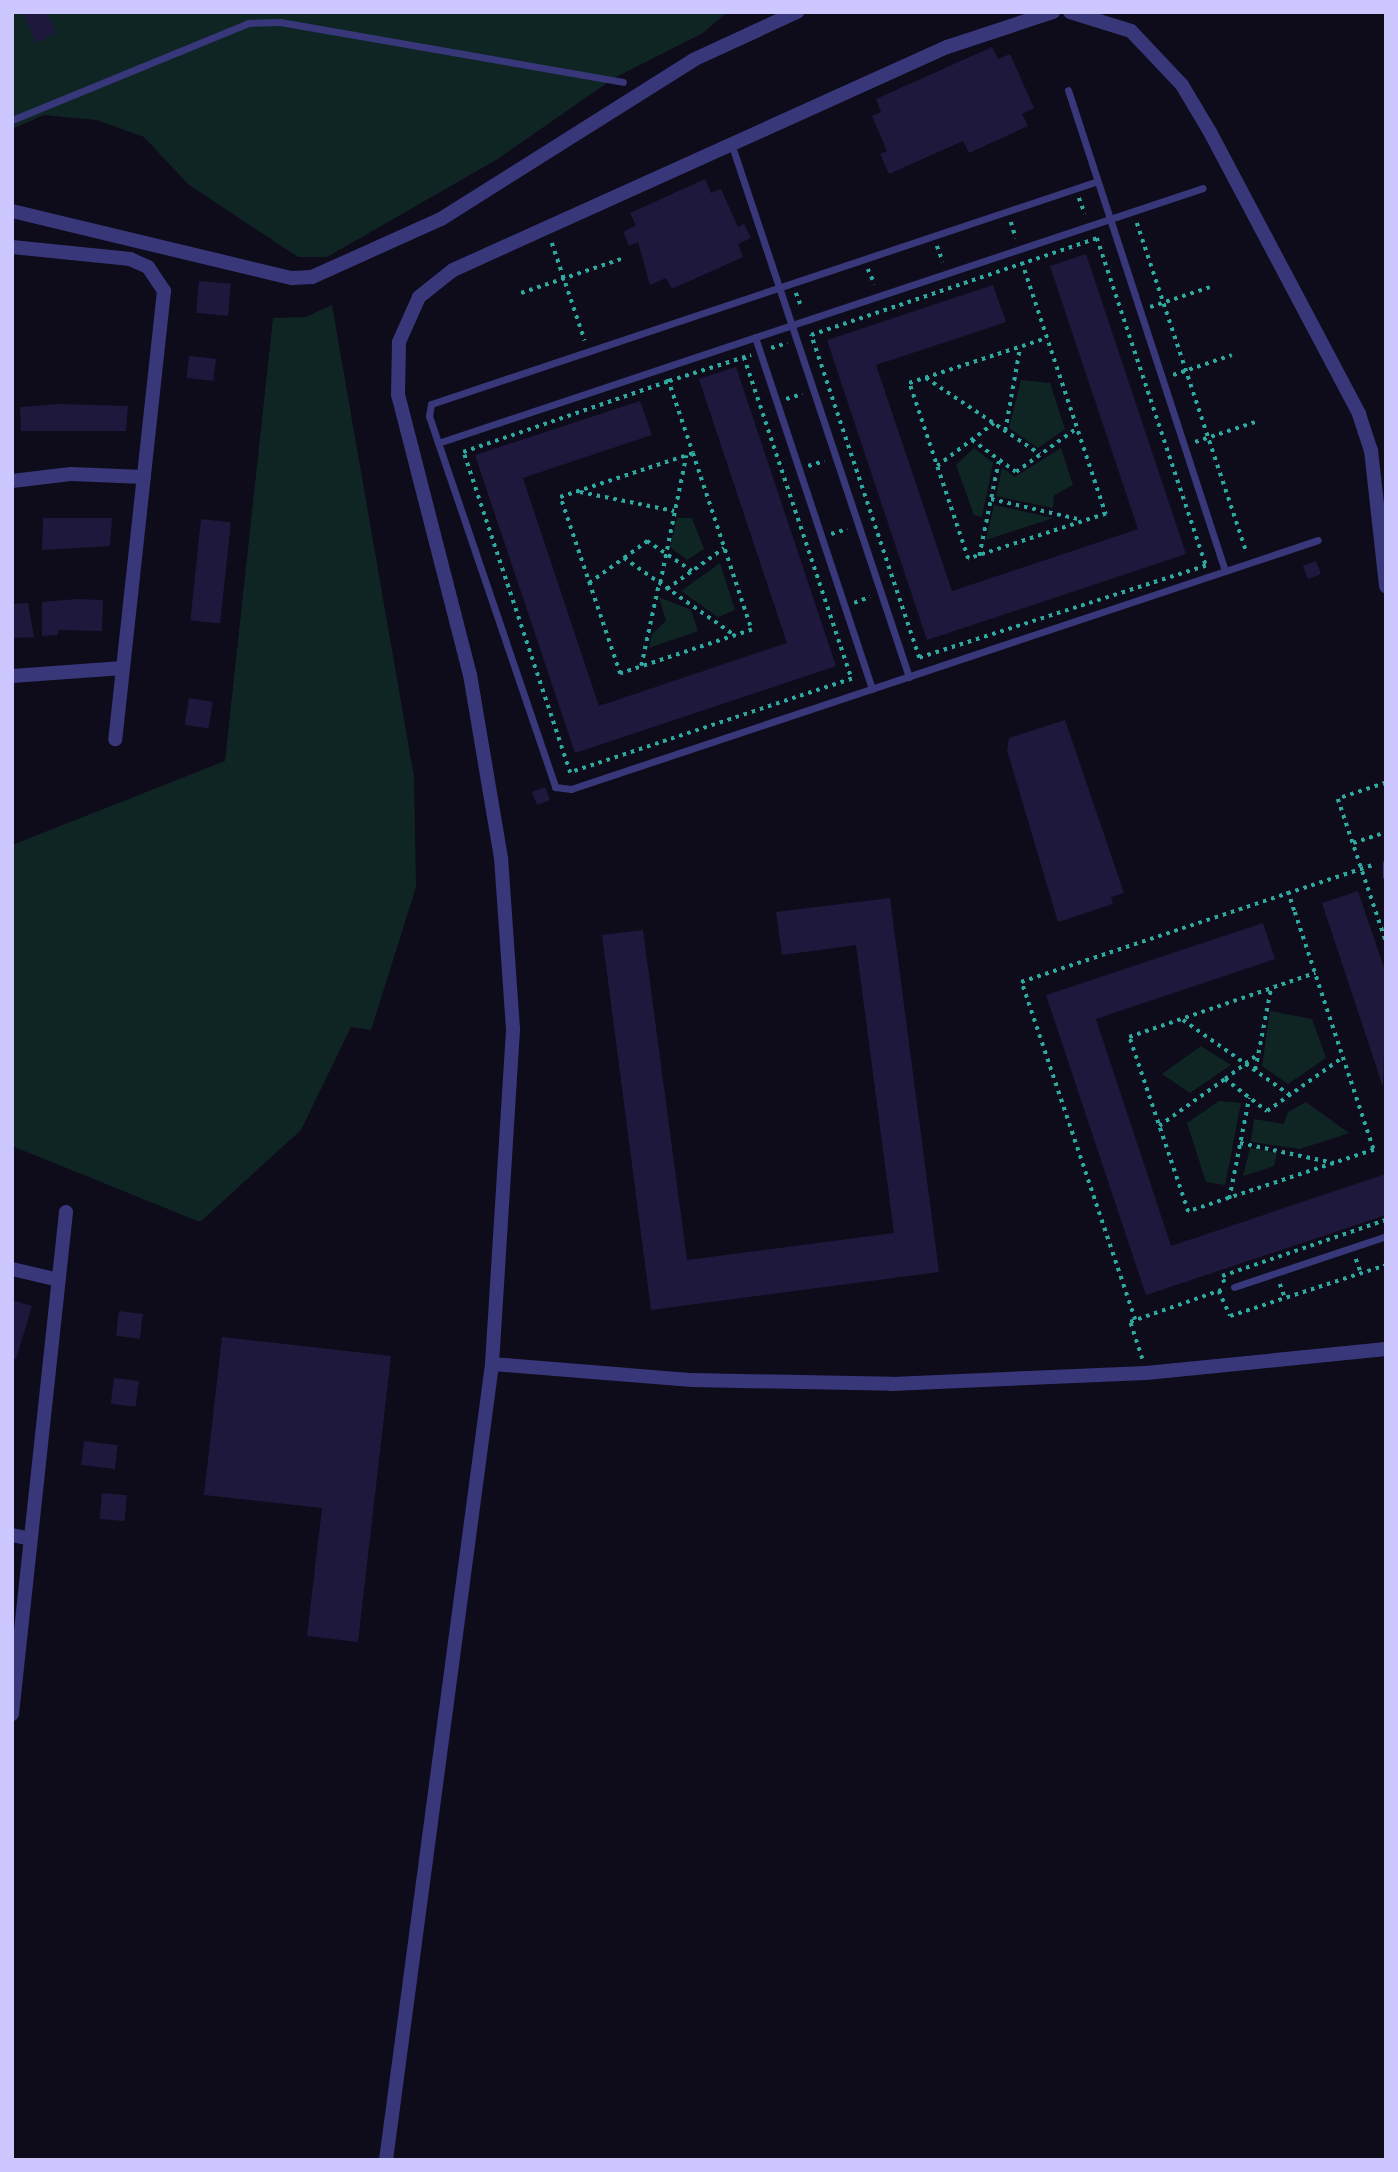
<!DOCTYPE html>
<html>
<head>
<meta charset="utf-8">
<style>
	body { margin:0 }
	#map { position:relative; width:1398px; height:2172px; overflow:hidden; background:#0e0b1b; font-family:"Fira Sans",sans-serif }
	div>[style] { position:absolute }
	.green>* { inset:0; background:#0f2524 }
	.building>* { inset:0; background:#1e183c; transform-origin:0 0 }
	.path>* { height:3.5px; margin-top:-1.75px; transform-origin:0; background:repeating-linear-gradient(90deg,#2eaaa1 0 3.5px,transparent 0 8.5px) }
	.service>* { height:7px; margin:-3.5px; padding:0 3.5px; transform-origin:3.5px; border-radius:3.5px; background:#38377a }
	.minor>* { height:14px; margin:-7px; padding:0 7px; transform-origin:7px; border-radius:7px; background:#38377a }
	span { translate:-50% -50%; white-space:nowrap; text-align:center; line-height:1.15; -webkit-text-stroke:7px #0e0b1b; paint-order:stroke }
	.frame { position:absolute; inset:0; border:14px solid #ccc7fe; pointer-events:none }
</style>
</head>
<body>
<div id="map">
	<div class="green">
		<div style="clip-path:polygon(12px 12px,727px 12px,703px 33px,614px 78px,496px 160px,327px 257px,298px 257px,188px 184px,144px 137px,97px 120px,44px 115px,12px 129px)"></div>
		<div style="clip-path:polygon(332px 305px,414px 777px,416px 887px,371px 1030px,351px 1027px,301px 1130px,200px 1222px,12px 1146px,12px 845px,225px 761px,273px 318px,306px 317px)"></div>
		<div style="clip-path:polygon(1021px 380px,1050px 383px,1065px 429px,1038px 448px,1009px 428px)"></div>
		<div style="clip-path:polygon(974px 448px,993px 463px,982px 517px,974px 515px,956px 465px)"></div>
		<div style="clip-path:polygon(1061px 448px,1073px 485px,1054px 495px,1053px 508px,996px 496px,1002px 468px,1015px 477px)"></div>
		<div style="clip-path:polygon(994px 505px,1053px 518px,986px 540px)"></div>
		<div style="clip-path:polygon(677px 518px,692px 518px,704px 549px,687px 560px,670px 547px)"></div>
		<div style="clip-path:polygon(720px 563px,735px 610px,718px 617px,681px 591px)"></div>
		<div style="clip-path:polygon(659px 597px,691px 610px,698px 631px,649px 648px,652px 634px,666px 621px)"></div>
		<div style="clip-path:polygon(1270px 1011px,1312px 1019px,1326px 1058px,1288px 1084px,1262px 1066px)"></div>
		<div style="clip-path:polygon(1201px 1046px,1231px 1065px,1190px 1093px,1162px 1074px)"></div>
		<div style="clip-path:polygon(1219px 1101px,1241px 1103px,1225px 1185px,1206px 1182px,1187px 1123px)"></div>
		<div style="clip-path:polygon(1306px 1102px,1349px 1133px,1300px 1149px,1251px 1142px,1254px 1119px,1284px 1124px,1288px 1112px)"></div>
		<div style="clip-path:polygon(1250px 1148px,1277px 1153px,1274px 1166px,1243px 1176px)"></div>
	</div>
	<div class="building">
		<div style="clip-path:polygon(23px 12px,47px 12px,56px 33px,36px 43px)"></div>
		<div style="clip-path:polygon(992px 47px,998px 59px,1010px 54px,1034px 108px,1022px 114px,1028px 126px,969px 153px,963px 141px,889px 174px,880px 154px,887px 151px,872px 116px,881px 112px,876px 99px)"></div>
		<div style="clip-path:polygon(705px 179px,711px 193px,721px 189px,738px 227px,744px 224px,751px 238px,738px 244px,743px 257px,672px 289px,666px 278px,650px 285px,638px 242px,629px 246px,623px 232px,636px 225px,630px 213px)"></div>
		<div style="clip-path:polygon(1086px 254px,1186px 554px,927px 640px,827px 340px,993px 285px,1006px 322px,876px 365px,952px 591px,1138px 529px,1050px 266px)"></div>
		<div style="left:199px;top:281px;width:32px;height:32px;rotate:5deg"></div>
		<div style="left:189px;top:356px;width:27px;height:22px;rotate:6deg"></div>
		<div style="clip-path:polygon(736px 367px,836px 666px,575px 753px,475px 455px,640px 401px,652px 435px,523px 478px,599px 706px,787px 643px,699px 379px)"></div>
		<div style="clip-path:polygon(58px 404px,128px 406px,126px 431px,21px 431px,20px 407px)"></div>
		<div style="clip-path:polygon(43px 518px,112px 518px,110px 546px,42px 550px)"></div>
		<div style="left:201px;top:519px;width:30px;height:102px;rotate:6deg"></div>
		<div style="left:1316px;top:561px;width:14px;height:14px;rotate:69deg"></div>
		<div style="clip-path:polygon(77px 599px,103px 600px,102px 631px,58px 630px,58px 635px,42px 636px,42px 602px)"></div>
		<div style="clip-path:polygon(28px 603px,34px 637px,12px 638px,12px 604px)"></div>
		<div style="left:189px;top:698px;width:24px;height:27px;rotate:9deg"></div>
		<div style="clip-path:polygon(1065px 720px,1124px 893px,1111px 897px,1113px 904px,1058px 922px,1007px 750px,1009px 738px)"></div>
		<div style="left:545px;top:787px;width:14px;height:14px;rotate:69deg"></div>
		<div style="clip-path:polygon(1358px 891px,1386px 974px,1383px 1087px,1322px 903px)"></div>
		<div style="clip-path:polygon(890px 898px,939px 1272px,651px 1310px,602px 935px,643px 930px,687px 1260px,894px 1233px,856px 945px,782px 955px,776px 912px)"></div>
		<div style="clip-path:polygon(1263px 923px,1275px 959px,1096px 1019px,1171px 1246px,1386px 1174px,1386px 1215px,1146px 1295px,1046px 995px)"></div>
		<div style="clip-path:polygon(12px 1300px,32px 1306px,16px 1359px,12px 1358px)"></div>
		<div style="left:119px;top:1311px;width:24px;height:25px;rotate:7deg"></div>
		<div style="clip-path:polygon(222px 1337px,391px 1356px,358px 1642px,307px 1636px,322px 1508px,204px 1495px)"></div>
		<div style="left:114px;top:1378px;width:25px;height:26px;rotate:7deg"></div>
		<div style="left:84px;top:1441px;width:34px;height:24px;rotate:7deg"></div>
		<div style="left:102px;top:1493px;width:25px;height:26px;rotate:5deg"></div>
	</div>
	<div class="path">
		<div style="left:1079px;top:198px;width:17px;rotate:69deg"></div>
		<div style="left:1011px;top:222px;width:17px;rotate:73deg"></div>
		<div style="left:1137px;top:223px;width:346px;rotate:71.6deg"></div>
		<div style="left:1097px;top:238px;width:346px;rotate:71.6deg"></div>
		<div style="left:1206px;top:566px;width:301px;rotate:162.2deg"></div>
		<div style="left:919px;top:658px;width:341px;rotate:-108.5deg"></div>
		<div style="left:811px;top:335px;width:302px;rotate:-18.7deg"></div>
		<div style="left:552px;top:243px;width:103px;rotate:71.4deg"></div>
		<div style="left:937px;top:246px;width:17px;rotate:69deg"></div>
		<div style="left:1022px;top:262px;width:266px;rotate:71.6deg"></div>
		<div style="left:1106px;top:514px;width:145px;rotate:161.9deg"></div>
		<div style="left:968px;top:559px;width:186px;rotate:-108.5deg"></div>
		<div style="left:909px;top:383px;width:145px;rotate:-18.1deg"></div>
		<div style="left:868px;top:269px;width:17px;rotate:66deg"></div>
		<div style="left:521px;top:293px;width:109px;rotate:-18.8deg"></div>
		<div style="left:796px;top:293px;width:16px;rotate:68deg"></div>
		<div style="left:1150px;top:307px;width:63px;rotate:-18.4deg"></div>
		<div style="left:771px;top:348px;width:17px;rotate:-17deg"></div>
		<div style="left:744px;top:357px;width:340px;rotate:71.5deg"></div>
		<div style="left:852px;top:679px;width:297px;rotate:161.6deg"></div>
		<div style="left:570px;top:773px;width:338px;rotate:-108.4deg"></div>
		<div style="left:463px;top:452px;width:218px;rotate:-19deg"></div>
		<div style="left:669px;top:381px;width:86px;rotate:-17.6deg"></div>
		<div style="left:1173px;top:375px;width:62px;rotate:-18.7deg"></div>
		<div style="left:926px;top:378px;width:137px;rotate:33.7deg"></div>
		<div style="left:668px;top:379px;width:78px;rotate:71.3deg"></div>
		<div style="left:693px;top:453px;width:187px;rotate:71.6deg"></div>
		<div style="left:752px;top:630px;width:139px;rotate:161.6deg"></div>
		<div style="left:620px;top:674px;width:187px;rotate:-108.7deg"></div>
		<div style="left:560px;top:497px;width:140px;rotate:-18.3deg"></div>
		<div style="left:786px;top:399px;width:17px;rotate:-17deg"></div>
		<div style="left:1005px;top:431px;width:85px;rotate:-79.9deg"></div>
		<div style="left:972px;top:440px;width:54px;rotate:36deg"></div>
		<div style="left:1016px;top:472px;width:75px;rotate:-35.8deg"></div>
		<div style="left:1195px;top:442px;width:63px;rotate:-18.4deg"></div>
		<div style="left:808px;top:466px;width:17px;rotate:-17deg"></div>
		<div style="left:937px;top:466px;width:71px;rotate:-37deg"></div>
		<div style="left:580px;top:492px;width:96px;rotate:11.4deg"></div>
		<div style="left:991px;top:499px;width:93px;rotate:13deg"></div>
		<div style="left:831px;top:534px;width:17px;rotate:-17deg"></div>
		<div style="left:979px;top:556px;width:99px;rotate:-78.3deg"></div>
		<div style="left:624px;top:558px;width:29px;rotate:-36deg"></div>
		<div style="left:647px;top:541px;width:54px;rotate:33.7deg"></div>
		<div style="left:589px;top:583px;width:43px;rotate:-35.5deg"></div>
		<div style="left:624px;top:558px;width:136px;rotate:34.9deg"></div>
		<div style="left:660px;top:583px;width:130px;rotate:-78.4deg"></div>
		<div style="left:667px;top:589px;width:70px;rotate:-35.7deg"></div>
		<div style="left:854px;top:603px;width:17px;rotate:-21deg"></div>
		<div style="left:641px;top:666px;width:85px;rotate:-77.8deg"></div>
		<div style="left:1386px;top:783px;width:51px;rotate:161.6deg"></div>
		<div style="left:1338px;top:799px;width:151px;rotate:71.4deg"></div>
		<div style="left:1353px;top:843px;width:35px;rotate:-18deg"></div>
		<div style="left:1288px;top:891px;width:22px;rotate:72deg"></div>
		<div style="left:1295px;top:912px;width:153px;rotate:71.7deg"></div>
		<div style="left:1343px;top:1057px;width:98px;rotate:71.6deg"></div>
		<div style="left:1374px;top:1150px;width:196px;rotate:161.6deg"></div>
		<div style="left:1188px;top:1212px;width:185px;rotate:-108.6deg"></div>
		<div style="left:1129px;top:1037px;width:197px;rotate:-19deg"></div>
		<div style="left:1183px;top:1020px;width:131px;rotate:35deg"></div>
		<div style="left:1255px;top:1070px;width:84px;rotate:-79deg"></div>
		<div style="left:1225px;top:1079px;width:40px;rotate:-37deg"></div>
		<div style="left:1159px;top:1126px;width:81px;rotate:-35.5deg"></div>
		<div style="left:1225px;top:1079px;width:53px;rotate:37.3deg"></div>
		<div style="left:1267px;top:1111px;width:93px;rotate:-35.4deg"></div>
		<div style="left:1240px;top:1143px;width:96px;rotate:12deg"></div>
		<div style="left:1229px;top:1199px;width:103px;rotate:-78.8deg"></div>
		<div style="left:1356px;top:1259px;width:15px;rotate:70deg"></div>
		<div style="left:1224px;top:1283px;width:7px;rotate:-106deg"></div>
		<div style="left:1222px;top:1276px;width:173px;rotate:-18.9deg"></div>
		<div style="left:1280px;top:1284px;width:15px;rotate:70deg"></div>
		<div style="left:1219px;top:1291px;width:27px;rotate:66deg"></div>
		<div style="left:1230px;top:1316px;width:164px;rotate:-18.1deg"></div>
		<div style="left:1135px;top:1320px;width:357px;rotate:-108.6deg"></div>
		<div style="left:1021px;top:982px;width:373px;rotate:-18.4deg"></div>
		<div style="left:1142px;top:1359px;width:39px;rotate:-108deg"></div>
		<div style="left:1130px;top:1322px;width:100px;rotate:-19.3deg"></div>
	</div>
	<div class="service">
		<div style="left:1068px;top:90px;width:506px;rotate:71.92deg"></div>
		<div style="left:12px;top:120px;width:255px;rotate:-22.3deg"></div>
		<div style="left:248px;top:23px;width:32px;rotate:-2deg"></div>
		<div style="left:280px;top:22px;width:348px;rotate:9.9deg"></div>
		<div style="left:731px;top:143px;width:563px;rotate:71.57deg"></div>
		<div style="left:1095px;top:182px;width:700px;rotate:161.51deg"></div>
		<div style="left:431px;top:404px;width:12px;rotate:99deg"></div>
		<div style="left:429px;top:416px;width:392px;rotate:71.2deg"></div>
		<div style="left:555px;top:787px;width:16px;rotate:7deg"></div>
		<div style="left:571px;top:789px;width:787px;rotate:-18.43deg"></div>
		<div style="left:755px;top:337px;width:371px;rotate:71.6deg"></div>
		<div style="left:438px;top:443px;width:806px;rotate:-18.43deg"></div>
		<div style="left:1386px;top:863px;width:13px;rotate:90deg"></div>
		<div style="left:1234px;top:1287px;width:160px;rotate:-18.5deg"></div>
	</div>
	<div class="minor">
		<div style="left:1070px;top:12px;width:64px;rotate:17.3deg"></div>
		<div style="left:1131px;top:31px;width:74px;rotate:46.6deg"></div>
		<div style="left:1182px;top:85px;width:55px;rotate:59.2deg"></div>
		<div style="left:1210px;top:132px;width:319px;rotate:62.1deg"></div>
		<div style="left:1359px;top:414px;width:38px;rotate:72deg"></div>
		<div style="left:1371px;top:450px;width:137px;rotate:83.7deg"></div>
		<div style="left:12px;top:211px;width:288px;rotate:13.5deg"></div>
		<div style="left:292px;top:278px;width:20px;rotate:-3deg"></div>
		<div style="left:312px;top:277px;width:141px;rotate:-24.2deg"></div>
		<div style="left:441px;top:219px;width:298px;rotate:-32.2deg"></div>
		<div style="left:693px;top:60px;width:115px;rotate:-24.8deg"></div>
		<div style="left:12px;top:247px;width:119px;rotate:5.8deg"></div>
		<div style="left:130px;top:259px;width:20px;rotate:24deg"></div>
		<div style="left:148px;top:267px;width:29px;rotate:56deg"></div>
		<div style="left:164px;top:291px;width:451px;rotate:96.2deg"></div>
		<div style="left:12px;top:481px;width:59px;rotate:-6.8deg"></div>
		<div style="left:71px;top:474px;width:73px;rotate:2.4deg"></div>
		<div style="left:12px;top:676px;width:111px;rotate:-4.1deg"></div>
		<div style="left:12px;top:1269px;width:48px;rotate:13.2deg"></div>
		<div style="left:492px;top:1364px;width:201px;rotate:4.6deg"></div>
		<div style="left:692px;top:1380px;width:200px;rotate:1.1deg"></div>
		<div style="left:892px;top:1384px;width:254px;rotate:-2.5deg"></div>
		<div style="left:1146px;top:1373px;width:241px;rotate:-5.7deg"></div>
		<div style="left:12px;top:1535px;width:19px;rotate:12deg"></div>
		<div style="left:12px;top:1714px;width:505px;rotate:-83.86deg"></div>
		<div style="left:386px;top:2160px;width:803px;rotate:-82.41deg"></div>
		<div style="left:492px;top:1364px;width:336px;rotate:-86.4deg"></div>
		<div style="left:513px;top:1029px;width:171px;rotate:-94deg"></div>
		<div style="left:501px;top:858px;width:186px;rotate:-99.6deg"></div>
		<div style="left:470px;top:675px;width:289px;rotate:-104.4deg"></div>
		<div style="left:398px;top:395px;width:53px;rotate:-88.9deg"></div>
		<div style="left:399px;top:342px;width:49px;rotate:-66deg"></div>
		<div style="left:419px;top:297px;width:43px;rotate:-38.5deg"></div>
		<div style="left:453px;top:270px;width:542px;rotate:-24.3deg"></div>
		<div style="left:947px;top:47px;width:112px;rotate:-18.3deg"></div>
	</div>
	<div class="frame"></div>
</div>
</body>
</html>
